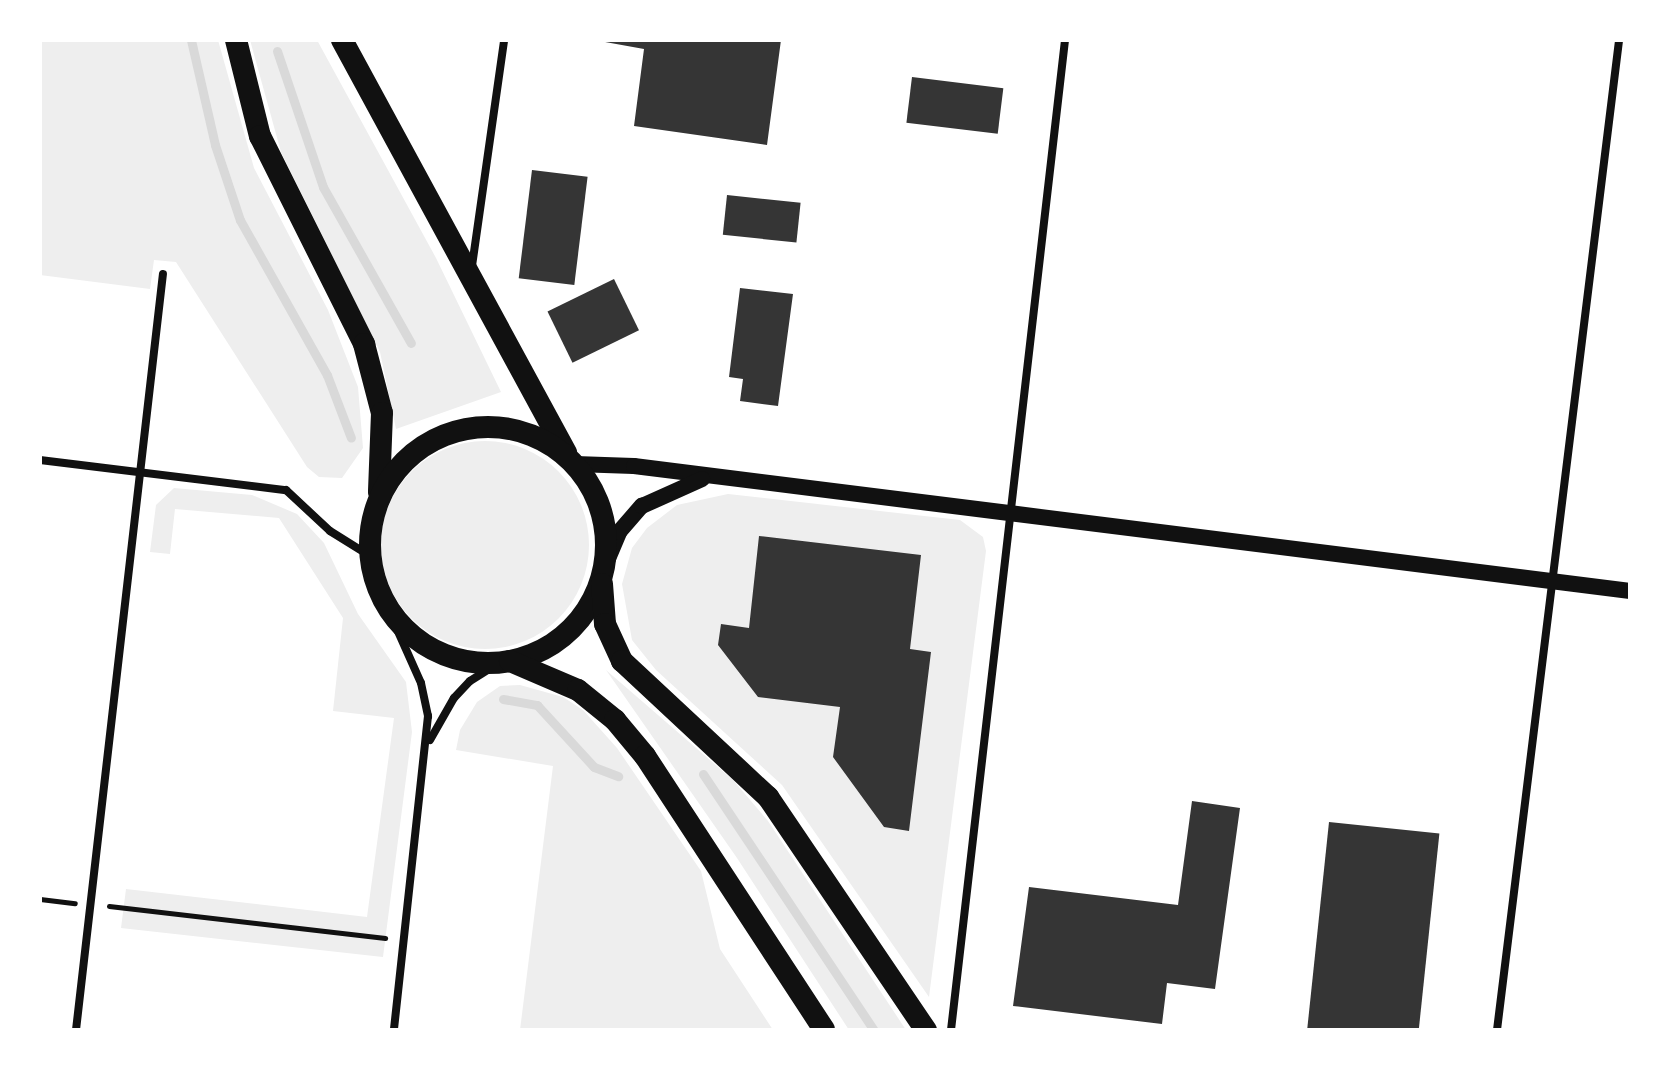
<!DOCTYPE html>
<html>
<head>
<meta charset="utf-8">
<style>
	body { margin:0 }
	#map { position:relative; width:1670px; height:1070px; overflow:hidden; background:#fff; font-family:"Titillium Web",sans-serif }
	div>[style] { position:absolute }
	.green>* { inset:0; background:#eee }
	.round { border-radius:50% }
	.stream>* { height:9px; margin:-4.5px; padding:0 4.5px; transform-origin:4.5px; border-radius:4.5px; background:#d9d9d9 }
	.building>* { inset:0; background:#353535; transform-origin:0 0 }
	.path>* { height:5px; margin:-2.5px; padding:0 2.5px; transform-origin:2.5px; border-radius:2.5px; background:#111 }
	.minor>* { height:8px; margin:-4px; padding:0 4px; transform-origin:4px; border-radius:4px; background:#111 }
	.secondary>* { height:16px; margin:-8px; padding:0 8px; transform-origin:8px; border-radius:8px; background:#111 }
	.trunk>* { height:22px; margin:-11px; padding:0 11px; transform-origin:11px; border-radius:11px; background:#111 }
	.trunk>.ring { margin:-11px; padding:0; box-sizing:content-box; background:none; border:22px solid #111; border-radius:50% }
	span { translate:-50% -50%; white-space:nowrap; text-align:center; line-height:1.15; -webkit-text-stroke:8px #fff; paint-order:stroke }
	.frame { position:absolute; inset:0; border:42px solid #fff; pointer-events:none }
</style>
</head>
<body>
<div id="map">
	<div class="green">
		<div style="clip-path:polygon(40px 40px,218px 40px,254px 168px,328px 310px,358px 387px,363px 448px,342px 478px,319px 477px,307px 467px,176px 262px,154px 260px,150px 289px,40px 275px)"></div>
		<div style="clip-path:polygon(250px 40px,317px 40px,436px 258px,501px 392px,396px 429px,380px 352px,281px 152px)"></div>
		<div class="round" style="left:381px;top:441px;width:208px;height:208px"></div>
		<div style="clip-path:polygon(174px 488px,252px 495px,297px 514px,324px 543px,358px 614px,406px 682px,412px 732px,383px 957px,121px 928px,126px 889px,367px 917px,394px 718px,333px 711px,343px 618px,279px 518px,175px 509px,170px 554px,150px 552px,156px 505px)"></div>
		<div style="clip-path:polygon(728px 494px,960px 520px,983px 537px,986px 551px,929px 997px,782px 785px,656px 670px,632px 640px,622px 584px,632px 548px,647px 528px,677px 505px)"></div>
		<div style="clip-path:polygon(606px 670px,733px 780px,768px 821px,906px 1030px,849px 1030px,737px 858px)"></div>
		<div style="clip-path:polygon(520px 685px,563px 697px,583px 710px,617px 748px,701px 871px,720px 949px,773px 1030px,520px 1030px,553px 766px,456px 750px,460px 730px,477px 702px,500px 686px)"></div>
	</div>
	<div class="stream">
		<div style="left:191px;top:40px;width:108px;rotate:77.1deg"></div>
		<div style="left:215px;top:145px;width:79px;rotate:71.6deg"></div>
		<div style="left:240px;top:220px;width:178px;rotate:60.7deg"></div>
		<div style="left:327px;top:375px;width:67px;rotate:69.1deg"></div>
		<div style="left:277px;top:51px;width:144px;rotate:71.3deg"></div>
		<div style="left:323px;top:187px;width:179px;rotate:60.6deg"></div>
		<div style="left:503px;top:699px;width:35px;rotate:10deg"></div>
		<div style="left:537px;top:705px;width:84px;rotate:47.4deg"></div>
		<div style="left:594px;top:767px;width:26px;rotate:21deg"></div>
		<div style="left:703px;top:774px;width:308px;rotate:56.3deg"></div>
	</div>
	<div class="building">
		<div style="clip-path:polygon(594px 40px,781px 40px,767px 145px,634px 126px,644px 49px)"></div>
		<div style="left:912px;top:77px;width:92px;height:46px;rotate:7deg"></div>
		<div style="left:532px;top:170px;width:56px;height:109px;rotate:7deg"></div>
		<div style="left:727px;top:195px;width:74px;height:40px;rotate:6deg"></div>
		<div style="left:614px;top:279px;width:57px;height:74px;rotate:64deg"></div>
		<div style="clip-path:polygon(740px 288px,793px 294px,778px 406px,740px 401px,743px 379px,729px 377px)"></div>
		<div style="clip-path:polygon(759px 536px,921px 555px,910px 649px,931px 652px,909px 831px,884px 827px,833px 757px,840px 707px,758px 697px,718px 645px,721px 624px,749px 628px)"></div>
		<div style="clip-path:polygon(1192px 801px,1240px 808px,1215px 989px,1167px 983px,1162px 1024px,1013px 1006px,1029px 887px,1178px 905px)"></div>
		<div style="left:1329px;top:822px;width:111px;height:209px;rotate:6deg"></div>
	</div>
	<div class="path">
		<div style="left:40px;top:899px;width:35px;rotate:7deg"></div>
		<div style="left:109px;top:906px;width:278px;rotate:6.6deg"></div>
	</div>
	<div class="minor">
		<div style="left:472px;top:266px;width:228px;rotate:-81.9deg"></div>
		<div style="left:40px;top:460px;width:248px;rotate:7deg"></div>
		<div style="left:286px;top:490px;width:60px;rotate:43deg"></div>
		<div style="left:330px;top:531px;width:47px;rotate:32deg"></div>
		<div style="left:388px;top:609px;width:81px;rotate:66deg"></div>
		<div style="left:421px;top:683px;width:34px;rotate:78deg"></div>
		<div style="left:428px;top:716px;width:316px;rotate:96.2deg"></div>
		<div style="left:430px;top:740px;width:48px;rotate:-60.3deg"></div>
		<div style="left:454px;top:698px;width:23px;rotate:-47deg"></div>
		<div style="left:470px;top:681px;width:36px;rotate:-32deg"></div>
		<div style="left:76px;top:1030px;width:761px;rotate:-83.44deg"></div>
		<div style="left:951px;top:1030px;width:997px;rotate:-83.43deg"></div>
		<div style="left:1497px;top:1030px;width:997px;rotate:-82.97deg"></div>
	</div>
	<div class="secondary">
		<div style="left:575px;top:464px;width:59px;rotate:1.9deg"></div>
		<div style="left:634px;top:466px;width:1004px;rotate:7.15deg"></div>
		<div style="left:604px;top:568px;width:39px;rotate:-67deg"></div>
		<div style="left:619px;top:532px;width:35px;rotate:-49deg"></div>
		<div style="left:642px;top:506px;width:66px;rotate:-24.2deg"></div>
	</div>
	<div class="trunk">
		<div style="left:236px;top:40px;width:99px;rotate:76deg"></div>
		<div style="left:260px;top:136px;width:233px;rotate:63.4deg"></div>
		<div style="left:364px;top:344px;width:71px;rotate:75.4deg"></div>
		<div style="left:382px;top:413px;width:79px;rotate:92.2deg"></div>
		<div style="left:342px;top:40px;width:470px;rotate:61.5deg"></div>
		<div class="ring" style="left:370px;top:427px;width:214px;height:214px"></div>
		<div style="left:602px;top:584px;width:40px;rotate:85.7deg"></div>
		<div style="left:605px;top:624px;width:41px;rotate:65.3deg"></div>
		<div style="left:622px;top:661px;width:200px;rotate:43deg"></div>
		<div style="left:768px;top:797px;width:282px;rotate:55.9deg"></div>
		<div style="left:510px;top:661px;width:74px;rotate:23.1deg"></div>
		<div style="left:578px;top:690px;width:48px;rotate:39deg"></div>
		<div style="left:615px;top:720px;width:47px;rotate:50.2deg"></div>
		<div style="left:645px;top:756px;width:327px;rotate:56.8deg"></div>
	</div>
	<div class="frame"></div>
</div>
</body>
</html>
